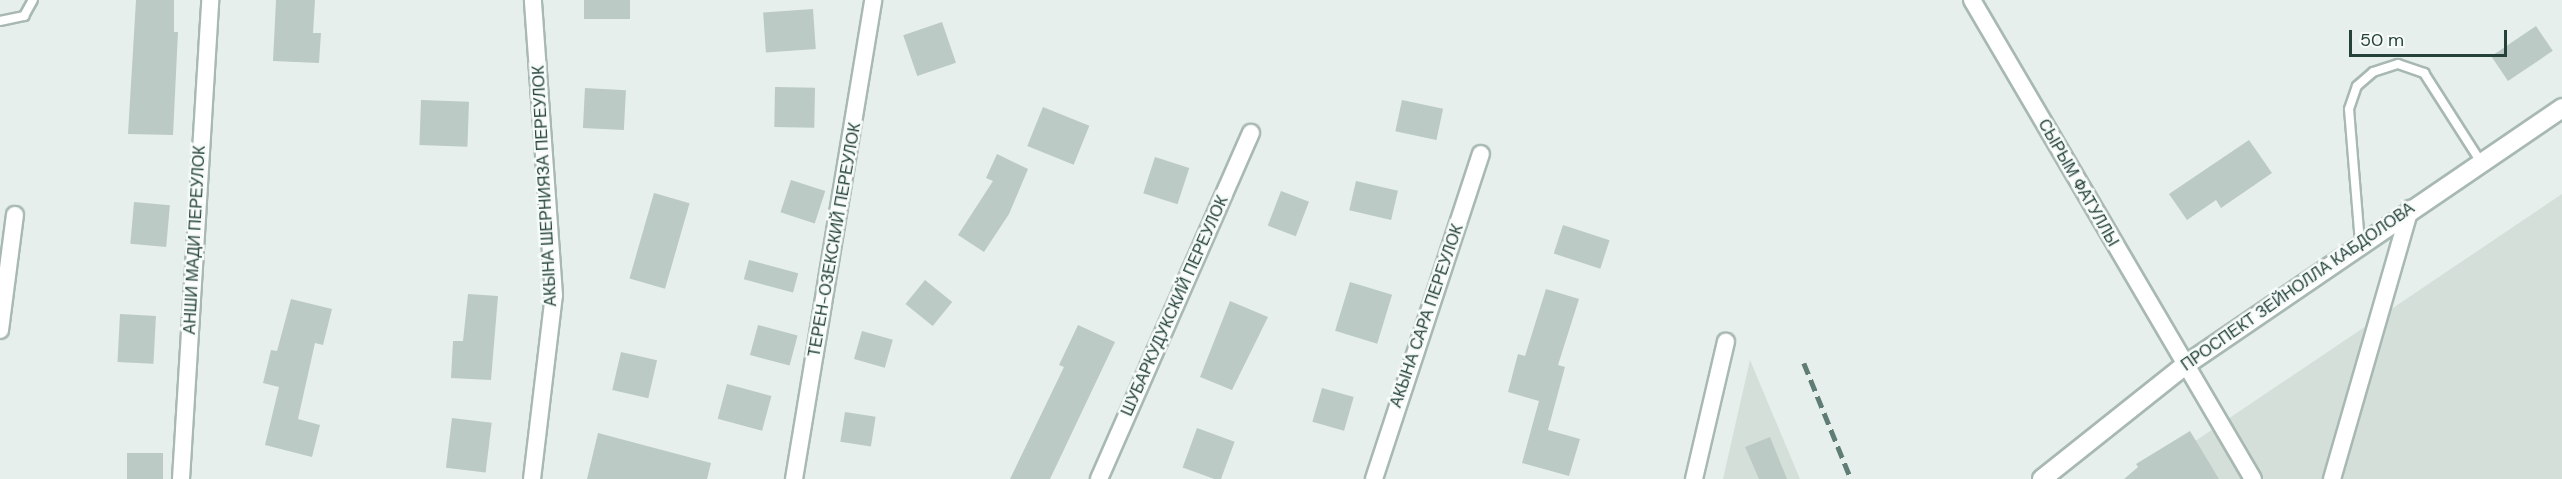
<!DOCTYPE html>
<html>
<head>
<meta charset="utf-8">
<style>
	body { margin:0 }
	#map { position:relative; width:2562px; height:479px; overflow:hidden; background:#e6efeb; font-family:"DM Sans",sans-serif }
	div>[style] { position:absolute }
	.built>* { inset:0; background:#d4dfda }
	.building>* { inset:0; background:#bbcac4; transform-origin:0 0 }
	.roads { filter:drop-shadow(2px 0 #a8b8b2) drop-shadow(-2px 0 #a8b8b2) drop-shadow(0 2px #a8b8b2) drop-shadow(0 -2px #a8b8b2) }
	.service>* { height:8px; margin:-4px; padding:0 4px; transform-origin:4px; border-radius:4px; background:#fff }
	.minor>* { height:16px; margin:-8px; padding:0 8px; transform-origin:8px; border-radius:8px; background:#fff }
	.secondary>* { height:18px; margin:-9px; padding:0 9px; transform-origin:9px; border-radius:9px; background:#fff }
	.rail>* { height:4.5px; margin-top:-2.25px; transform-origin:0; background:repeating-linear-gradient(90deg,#5f7d75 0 12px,transparent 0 18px) }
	span { translate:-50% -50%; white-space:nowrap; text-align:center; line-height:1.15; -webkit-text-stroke:5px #f7fbf9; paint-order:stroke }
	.street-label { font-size:16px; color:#24423a }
	.scale { position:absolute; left:2349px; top:30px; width:158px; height:27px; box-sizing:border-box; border:3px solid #24423a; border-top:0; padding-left:8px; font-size:18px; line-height:21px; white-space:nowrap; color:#24423a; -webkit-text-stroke:4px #f7fbf9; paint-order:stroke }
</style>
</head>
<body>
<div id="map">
	<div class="built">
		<div style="clip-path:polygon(2562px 194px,2562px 479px,2139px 479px)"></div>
		<div style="clip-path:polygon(1750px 360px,1800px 479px,1723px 479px)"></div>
	</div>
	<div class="building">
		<div style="clip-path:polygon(136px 0,174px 0,174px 32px,178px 32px,173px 135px,128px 134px)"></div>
		<div style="clip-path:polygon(276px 0,315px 0,313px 33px,321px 33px,319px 63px,273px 61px)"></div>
		<div style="left:584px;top:0;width:46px;height:19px"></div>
		<div style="left:813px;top:9px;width:40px;height:50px;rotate:86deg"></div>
		<div style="left:942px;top:22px;width:43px;height:41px;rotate:71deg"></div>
		<div style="left:2536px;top:26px;width:30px;height:54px;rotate:56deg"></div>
		<div style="left:775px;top:87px;width:40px;height:40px;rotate:1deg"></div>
		<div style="left:585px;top:88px;width:41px;height:40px;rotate:3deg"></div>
		<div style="left:421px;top:100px;width:48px;height:45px;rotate:2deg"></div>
		<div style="left:1402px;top:100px;width:42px;height:32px;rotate:12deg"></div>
		<div style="left:1043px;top:107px;width:50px;height:42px;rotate:22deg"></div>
		<div style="clip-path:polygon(2249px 140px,2272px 173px,2221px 208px,2216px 200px,2187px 220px,2169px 194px)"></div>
		<div style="clip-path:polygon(997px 154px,1028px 169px,1009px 214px,984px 252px,958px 235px,993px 181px,986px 178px)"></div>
		<div style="left:1155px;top:157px;width:36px;height:38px;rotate:18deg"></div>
		<div style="left:791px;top:180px;width:36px;height:34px;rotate:18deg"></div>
		<div style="left:1356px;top:181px;width:43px;height:30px;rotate:13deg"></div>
		<div style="left:1281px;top:191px;width:30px;height:37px;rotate:21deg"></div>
		<div style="left:654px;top:193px;width:37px;height:89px;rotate:16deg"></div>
		<div style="left:134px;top:202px;width:36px;height:42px;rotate:5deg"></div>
		<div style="left:1563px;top:225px;width:49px;height:30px;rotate:18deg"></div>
		<div style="left:749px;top:260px;width:51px;height:20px;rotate:15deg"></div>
		<div style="left:925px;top:280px;width:35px;height:31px;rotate:39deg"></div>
		<div style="left:1350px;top:282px;width:44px;height:51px;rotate:17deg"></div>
		<div style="clip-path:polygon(1546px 289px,1579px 299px,1558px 365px,1565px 367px,1548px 430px,1580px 439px,1569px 476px,1522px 463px,1539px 401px,1508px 392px,1518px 354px,1525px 356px)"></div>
		<div style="clip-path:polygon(468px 294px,498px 296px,491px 380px,451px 378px,453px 341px,463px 341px)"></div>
		<div style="clip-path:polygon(291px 299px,332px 309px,323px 345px,315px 343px,298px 419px,320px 425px,312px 457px,265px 445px,279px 387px,263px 383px,271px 350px,277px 351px)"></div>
		<div style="clip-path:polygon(1230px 301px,1268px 317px,1232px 390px,1200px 377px)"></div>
		<div style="left:120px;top:314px;width:36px;height:48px;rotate:3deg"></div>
		<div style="left:758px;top:325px;width:41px;height:31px;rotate:15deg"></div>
		<div style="clip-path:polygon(1078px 325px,1115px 342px,1050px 479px,1010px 479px,1064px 367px,1059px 365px)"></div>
		<div style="left:862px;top:331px;width:32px;height:29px;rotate:16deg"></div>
		<div style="left:621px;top:352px;width:37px;height:39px;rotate:13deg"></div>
		<div style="left:727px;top:384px;width:46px;height:36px;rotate:15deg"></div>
		<div style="left:1322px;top:388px;width:33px;height:35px;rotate:16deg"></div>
		<div style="left:845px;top:412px;width:31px;height:30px;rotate:9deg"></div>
		<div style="left:452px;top:418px;width:40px;height:50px;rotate:7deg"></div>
		<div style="left:1197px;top:428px;width:40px;height:42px;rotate:20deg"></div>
		<div style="clip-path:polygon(2190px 431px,2219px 479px,2124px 479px,2138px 467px,2136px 464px)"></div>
		<div style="clip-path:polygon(598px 433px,711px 463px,707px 479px,587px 479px)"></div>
		<div style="clip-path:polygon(1770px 437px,1787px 479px,1759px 479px,1745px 447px)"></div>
		<div style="left:127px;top:453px;width:36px;height:26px"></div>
	</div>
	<div class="roads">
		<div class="service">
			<div style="left:0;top:21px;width:25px;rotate:-12deg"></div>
			<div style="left:24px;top:16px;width:18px;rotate:-61deg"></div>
			<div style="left:2360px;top:243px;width:134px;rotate:-94.7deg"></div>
			<div style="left:2349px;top:109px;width:24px;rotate:-71deg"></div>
			<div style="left:2357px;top:86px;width:21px;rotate:-41deg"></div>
			<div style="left:2373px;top:72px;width:26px;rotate:-18deg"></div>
			<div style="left:2398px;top:64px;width:28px;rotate:19deg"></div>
			<div style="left:2424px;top:73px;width:106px;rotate:57.4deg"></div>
		</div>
		<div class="minor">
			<div style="left:1972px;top:0;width:555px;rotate:59.6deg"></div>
			<div style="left:0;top:330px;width:116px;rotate:-82.6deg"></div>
			<div style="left:181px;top:479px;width:480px;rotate:-86.5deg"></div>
			<div style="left:532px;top:479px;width:185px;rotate:-83.2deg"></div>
			<div style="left:554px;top:295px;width:296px;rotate:-94.1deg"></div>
			<div style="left:794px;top:479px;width:485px;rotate:-80.6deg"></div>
			<div style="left:1099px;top:479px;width:378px;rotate:-66.3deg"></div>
			<div style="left:1374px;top:479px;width:342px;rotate:-71.8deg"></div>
			<div style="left:1694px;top:479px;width:141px;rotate:-76.9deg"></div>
			<div style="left:2332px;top:479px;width:281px;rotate:-73.9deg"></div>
		</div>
		<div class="secondary">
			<div style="left:2042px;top:479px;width:181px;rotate:-38.5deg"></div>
			<div style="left:2184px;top:366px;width:458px;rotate:-34.3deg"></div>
		</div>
	</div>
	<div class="rail">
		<div style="left:1804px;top:363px;width:125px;rotate:67.9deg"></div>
	</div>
	<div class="street-label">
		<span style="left:2078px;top:183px;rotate:60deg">СЫРЫМ ФАТУЛЛЫ</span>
		<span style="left:545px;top:186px;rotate:-93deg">АКЫНА ШЕРНИЯЗА ПЕРЕУЛОК</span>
		<span style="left:195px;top:240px;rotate:-87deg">АНШИ МАДИ ПЕРЕУЛОК</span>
		<span style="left:835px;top:240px;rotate:-80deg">ТЕРЕН-ОЗЕКСКИЙ ПЕРЕУЛОК</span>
		<span style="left:2298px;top:287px;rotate:-35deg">ПРОСПЕКТ ЗЕЙНОЛЛА КАБДОЛОВА</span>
		<span style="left:1175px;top:306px;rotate:-66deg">ШУБАРКУДУКСКИЙ ПЕРЕУЛОК</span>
		<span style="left:1427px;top:316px;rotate:-71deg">АКЫНА САРА ПЕРЕУЛОК</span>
	</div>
	<div class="scale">50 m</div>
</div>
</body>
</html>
